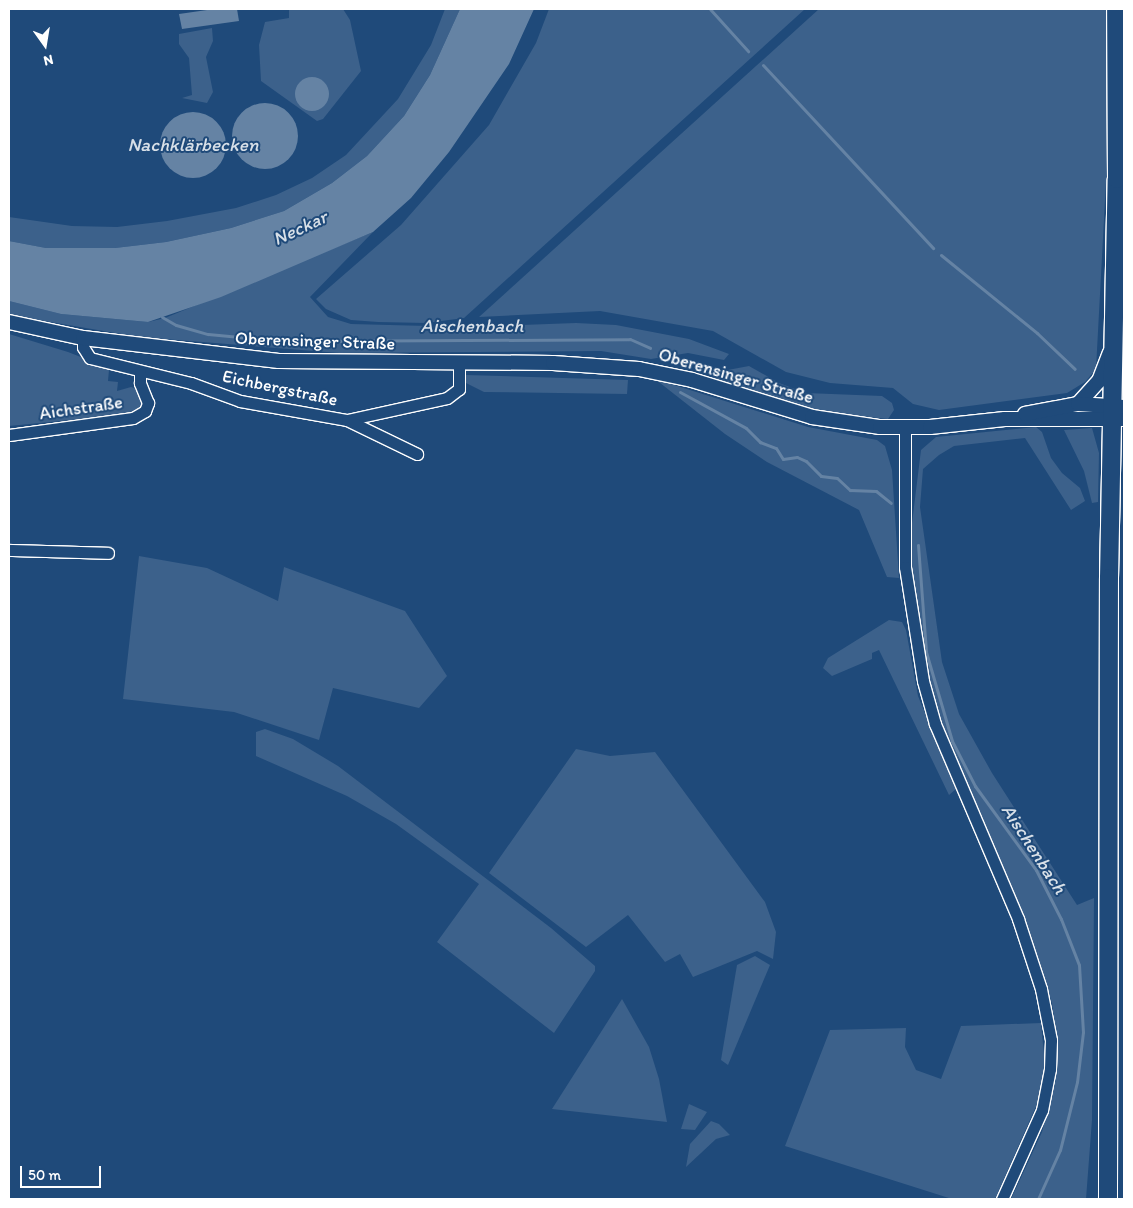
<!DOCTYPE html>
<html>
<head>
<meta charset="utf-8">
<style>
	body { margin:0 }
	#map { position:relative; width:1133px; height:1208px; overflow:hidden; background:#1f4a7a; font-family:Itim,sans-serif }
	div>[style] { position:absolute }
	.green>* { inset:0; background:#3c618b }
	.water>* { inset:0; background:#6583a4 }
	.round { border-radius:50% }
	.stream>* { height:3px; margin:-1.5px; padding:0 1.5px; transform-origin:1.5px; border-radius:1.5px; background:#6583a4 }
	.roads { filter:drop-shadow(1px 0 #fff) drop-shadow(-1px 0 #fff) drop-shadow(0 1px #fff) drop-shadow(0 -1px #fff) }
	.minor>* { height:11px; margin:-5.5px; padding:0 5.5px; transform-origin:5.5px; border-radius:5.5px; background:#1f4a7a }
	.tertiary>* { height:14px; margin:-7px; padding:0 7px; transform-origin:7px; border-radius:7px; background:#1f4a7a }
	.primary>* { height:18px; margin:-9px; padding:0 9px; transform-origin:9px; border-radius:9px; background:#1f4a7a }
	.trunk>* { height:18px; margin:-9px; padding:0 9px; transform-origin:9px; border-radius:9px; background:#1f4a7a }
	span { translate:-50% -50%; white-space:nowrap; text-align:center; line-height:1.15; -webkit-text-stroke:4px #1f4a7a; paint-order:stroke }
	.street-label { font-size:18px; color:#fff }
	.water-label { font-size:19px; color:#d8e0e8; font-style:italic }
	.frame { position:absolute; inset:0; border:10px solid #fff; pointer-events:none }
	.north { position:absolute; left:20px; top:20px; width:50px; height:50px; -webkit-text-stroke:4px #1f4a7a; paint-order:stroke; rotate:167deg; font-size:14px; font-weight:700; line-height:20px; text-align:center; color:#fff }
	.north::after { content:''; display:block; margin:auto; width:18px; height:22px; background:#fff; clip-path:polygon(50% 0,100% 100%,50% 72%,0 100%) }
	.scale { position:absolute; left:20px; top:1166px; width:81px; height:22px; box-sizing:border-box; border:2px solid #fff; border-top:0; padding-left:6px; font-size:15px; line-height:18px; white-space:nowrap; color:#fff; -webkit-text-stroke:4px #1f4a7a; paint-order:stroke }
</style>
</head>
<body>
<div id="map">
	<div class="green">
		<div style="clip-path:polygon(289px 9px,343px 9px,350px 20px,361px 71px,323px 119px,317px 121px,261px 81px,259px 45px,265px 22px,289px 18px)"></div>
		<div style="clip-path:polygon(445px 9px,460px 9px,430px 75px,404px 116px,367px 156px,332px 183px,284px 211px,231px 228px,166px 242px,115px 248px,46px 248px,9px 241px,9px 217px,72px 226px,117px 227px,167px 221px,236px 208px,276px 195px,312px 178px,346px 155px,398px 99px,431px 45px)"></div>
		<div style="clip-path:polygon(549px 9px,805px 9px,464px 318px,426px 323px,378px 322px,351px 320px,326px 309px,316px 299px,401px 225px,489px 125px,536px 43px)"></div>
		<div style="clip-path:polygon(819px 9px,1109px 9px,1112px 147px,1106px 182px,1096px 369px,1085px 382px,1067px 393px,939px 410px,913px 404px,893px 388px,830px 383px,786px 372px,713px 331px,600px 311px,479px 317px)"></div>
		<div style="clip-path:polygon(212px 28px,213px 41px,206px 57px,213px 92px,207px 103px,182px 98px,192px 95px,189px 58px,179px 44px,179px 34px)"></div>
		<div style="clip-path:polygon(373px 232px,310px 297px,328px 317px,351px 324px,466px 327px,576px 323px,616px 325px,689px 339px,729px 354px,724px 360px,688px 353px,651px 359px,601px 351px,339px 353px,139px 337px,9px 315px,9px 301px,61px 314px,148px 322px,165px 318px)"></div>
		<div style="clip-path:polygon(9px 334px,68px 352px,124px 374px,109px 370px,108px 381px,118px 382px,117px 391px,131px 387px,137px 389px,142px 403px,139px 408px,123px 415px,9px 426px)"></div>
		<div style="clip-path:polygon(749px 366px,779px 383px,806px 393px,882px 396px,892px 403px,894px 410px,888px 419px,822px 412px,711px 379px,717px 372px)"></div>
		<div style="clip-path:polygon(466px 375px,628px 380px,627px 394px,484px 392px,466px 383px)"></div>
		<div style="clip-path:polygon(655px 379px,808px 427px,877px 440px,885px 446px,892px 470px,899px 578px,887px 577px,859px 510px,767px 462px,725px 434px)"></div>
		<div style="clip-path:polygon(1036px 427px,1042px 432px,1051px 458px,1062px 473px,1080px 488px,1085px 501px,1071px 510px,1025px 438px,954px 446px,939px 455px,923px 469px,920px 507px,942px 662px,959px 714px,992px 773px,1077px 905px,1094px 898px,1092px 1120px,1086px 1199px,1011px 1199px,1042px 1132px,1056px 1079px,1057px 1043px,1052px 1003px,1022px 913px,939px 716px,927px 669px,912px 578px,911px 531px,921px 450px,936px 437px)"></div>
		<div style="clip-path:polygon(1092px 428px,1099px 453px,1098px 502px,1092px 503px,1084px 471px,1064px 430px)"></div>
		<div style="clip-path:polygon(139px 556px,207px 568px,278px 601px,284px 567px,405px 611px,447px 676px,419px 708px,333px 688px,319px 740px,234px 712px,123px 699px)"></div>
		<div style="clip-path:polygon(889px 620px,902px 622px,906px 630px,918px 696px,956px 789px,949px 795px,879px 650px,872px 653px,872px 659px,832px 676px,823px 668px,828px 658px)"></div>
		<div style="clip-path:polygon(265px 729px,293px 739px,338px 766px,551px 928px,595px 966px,595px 971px,554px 1033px,437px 942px,479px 884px,396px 824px,347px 796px,256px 756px,256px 732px)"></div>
		<div style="clip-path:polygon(576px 749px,610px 756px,655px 752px,765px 902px,776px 932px,773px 959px,757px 951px,693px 977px,680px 954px,665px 962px,628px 915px,586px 947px,489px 873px)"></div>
		<div style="clip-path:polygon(755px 956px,770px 965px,728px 1065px,721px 1060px,737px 965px)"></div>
		<div style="clip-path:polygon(622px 999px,649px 1047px,659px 1079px,667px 1122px,552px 1109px)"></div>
		<div style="clip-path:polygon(1041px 1023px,1045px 1065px,1041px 1095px,995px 1199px,952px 1199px,785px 1146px,830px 1030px,906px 1028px,905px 1047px,916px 1070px,941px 1079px,961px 1026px)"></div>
		<div style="clip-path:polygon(689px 1104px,707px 1112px,695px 1130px,681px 1129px)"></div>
		<div style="clip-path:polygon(711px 1121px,719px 1124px,730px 1135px,716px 1139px,686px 1167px,690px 1144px)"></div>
	</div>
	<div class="water">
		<div style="clip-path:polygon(214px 9px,237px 9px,239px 21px,182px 29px,179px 14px)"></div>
		<div style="clip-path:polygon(460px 9px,534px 9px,509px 64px,449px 152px,411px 198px,373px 232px,221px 297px,148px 322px,61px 314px,9px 301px,9px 241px,46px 248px,115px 248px,166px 242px,231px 228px,284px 211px,332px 183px,367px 156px,404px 116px,430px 75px)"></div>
		<div class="round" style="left:295px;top:77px;width:34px;height:34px"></div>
		<div class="round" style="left:232px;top:103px;width:66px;height:66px"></div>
		<div class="round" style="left:160px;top:112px;width:66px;height:66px"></div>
	</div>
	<div class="stream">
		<div style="left:710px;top:9px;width:57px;rotate:47.9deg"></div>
		<div style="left:763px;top:65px;width:250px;rotate:47.1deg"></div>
		<div style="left:941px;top:255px;width:124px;rotate:39.1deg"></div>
		<div style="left:1037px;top:333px;width:52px;rotate:43.5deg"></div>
		<div style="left:162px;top:317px;width:16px;rotate:30deg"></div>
		<div style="left:176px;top:325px;width:33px;rotate:16deg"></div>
		<div style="left:208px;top:334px;width:62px;rotate:5.5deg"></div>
		<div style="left:293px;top:341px;width:337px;rotate:-0.3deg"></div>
		<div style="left:630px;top:339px;width:22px;rotate:24deg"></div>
		<div style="left:680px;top:392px;width:75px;rotate:28.6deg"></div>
		<div style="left:746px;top:428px;width:20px;rotate:45deg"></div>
		<div style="left:760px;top:442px;width:17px;rotate:21deg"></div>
		<div style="left:776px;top:448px;width:13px;rotate:58deg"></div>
		<div style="left:783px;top:459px;width:14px;rotate:-8deg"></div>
		<div style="left:797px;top:457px;width:10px;rotate:24deg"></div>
		<div style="left:806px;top:461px;width:21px;rotate:45deg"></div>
		<div style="left:821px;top:476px;width:16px;rotate:7deg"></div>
		<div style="left:837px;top:478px;width:18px;rotate:43deg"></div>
		<div style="left:850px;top:490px;width:26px;rotate:2deg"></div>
		<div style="left:876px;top:491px;width:19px;rotate:39deg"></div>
		<div style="left:918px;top:545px;width:107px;rotate:85.7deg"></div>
		<div style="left:926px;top:652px;width:93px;rotate:73.7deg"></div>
		<div style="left:952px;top:741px;width:51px;rotate:62.9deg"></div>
		<div style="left:975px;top:786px;width:104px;rotate:54deg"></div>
		<div style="left:1036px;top:870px;width:55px;rotate:63deg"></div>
		<div style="left:1061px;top:919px;width:49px;rotate:68.6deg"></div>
		<div style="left:1079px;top:965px;width:67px;rotate:86.6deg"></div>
		<div style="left:1083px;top:1032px;width:50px;rotate:96.8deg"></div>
		<div style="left:1077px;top:1082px;width:70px;rotate:104deg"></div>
		<div style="left:1060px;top:1150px;width:54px;rotate:114.2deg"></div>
	</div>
	<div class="roads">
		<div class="minor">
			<div style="left:83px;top:338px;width:9px;rotate:90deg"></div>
			<div style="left:83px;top:347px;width:13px;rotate:58deg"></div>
			<div style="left:90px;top:358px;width:104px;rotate:13.9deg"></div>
			<div style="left:191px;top:383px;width:52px;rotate:20.2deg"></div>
			<div style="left:240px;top:401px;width:109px;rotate:10.1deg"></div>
			<div style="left:347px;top:420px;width:102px;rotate:-12.4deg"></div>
			<div style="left:447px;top:398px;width:15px;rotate:-37deg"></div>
			<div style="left:459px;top:389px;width:26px;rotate:-90deg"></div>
			<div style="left:347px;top:420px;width:78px;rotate:25.9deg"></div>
			<div style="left:905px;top:428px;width:139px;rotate:90deg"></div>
			<div style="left:905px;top:567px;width:115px;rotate:81deg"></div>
			<div style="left:923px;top:681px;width:45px;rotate:74.4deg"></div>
			<div style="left:935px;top:724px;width:212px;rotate:66.9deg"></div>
			<div style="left:1018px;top:919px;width:74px;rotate:71.8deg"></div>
			<div style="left:1041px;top:989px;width:52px;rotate:78.9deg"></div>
			<div style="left:1051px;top:1040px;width:29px;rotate:92deg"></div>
			<div style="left:1050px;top:1069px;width:42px;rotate:101deg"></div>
			<div style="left:1042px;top:1110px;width:98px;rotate:114.2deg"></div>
			<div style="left:9px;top:435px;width:125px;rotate:-7.8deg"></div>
			<div style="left:133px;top:418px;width:14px;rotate:-30deg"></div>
			<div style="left:145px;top:411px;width:9px;rotate:-69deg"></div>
			<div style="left:148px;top:403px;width:22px;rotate:-112deg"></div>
			<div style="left:140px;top:383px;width:11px;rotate:-90deg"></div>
			<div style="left:9px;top:550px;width:99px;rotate:1.7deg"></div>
		</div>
		<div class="tertiary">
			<div style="left:9px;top:322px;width:76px;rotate:12.2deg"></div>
			<div style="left:83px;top:338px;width:197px;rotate:6.7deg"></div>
			<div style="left:279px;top:361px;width:274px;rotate:0.4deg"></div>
			<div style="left:553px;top:363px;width:86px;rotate:4deg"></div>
			<div style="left:639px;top:369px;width:54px;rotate:11.7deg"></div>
			<div style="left:692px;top:380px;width:126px;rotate:17.1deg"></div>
			<div style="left:812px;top:417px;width:69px;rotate:8.4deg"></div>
			<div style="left:880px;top:427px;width:50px"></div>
			<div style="left:930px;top:427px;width:75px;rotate:-6.1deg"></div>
			<div style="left:1005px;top:419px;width:119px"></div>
			<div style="left:1078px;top:404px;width:31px;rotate:-48deg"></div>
			<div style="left:1099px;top:381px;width:30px;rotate:-69deg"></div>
			<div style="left:1025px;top:414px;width:54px;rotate:-10.7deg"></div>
			<div style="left:1078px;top:404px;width:46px;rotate:3.7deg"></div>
		</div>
		<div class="primary">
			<div style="left:1109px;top:578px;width:399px;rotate:-88.9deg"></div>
			<div style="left:1117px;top:179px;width:170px;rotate:-90.3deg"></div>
		</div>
		<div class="trunk">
			<div style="left:1108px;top:1199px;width:621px;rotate:-89.91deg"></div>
		</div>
	</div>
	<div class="street-label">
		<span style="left:315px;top:341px;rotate:2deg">Oberensinger Straße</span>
		<span style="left:736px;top:376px;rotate:16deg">Oberensinger Straße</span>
		<span style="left:280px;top:388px;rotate:12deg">Eichbergstraße</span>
		<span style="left:81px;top:408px;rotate:-8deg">Aichstraße</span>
	</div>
	<div class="water-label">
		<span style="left:193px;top:145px">Nachklärbecken</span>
		<span style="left:300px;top:228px;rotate:-25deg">Neckar</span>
		<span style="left:472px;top:326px">Aischenbach</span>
		<span style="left:1034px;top:849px;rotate:57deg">Aischenbach</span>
	</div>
	<div class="frame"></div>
	<div class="north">N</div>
	<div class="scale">50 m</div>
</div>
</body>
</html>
